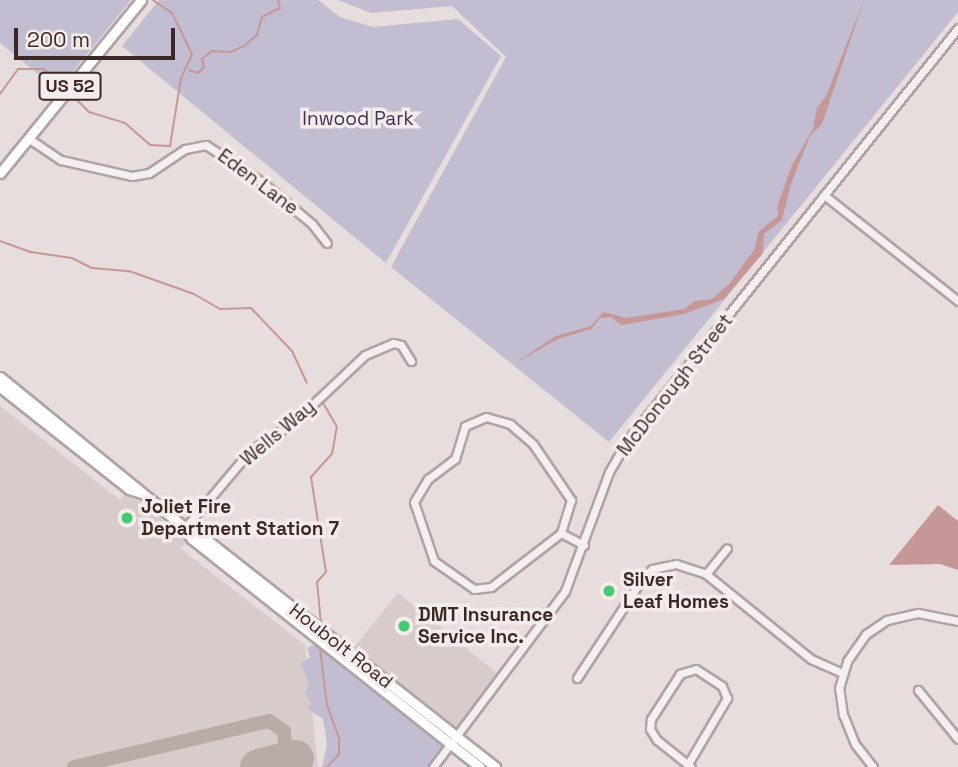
<!DOCTYPE html>
<html>
<head>
<meta charset="utf-8">
<style>
	body { margin:0 }
	#map { position:relative; width:958px; height:767px; overflow:hidden; background:#e6dddc; font-family:"Space Grotesk",sans-serif }
	div>[style] { position:absolute }
	.built>* { inset:0; background:#d8ccca; transform-origin:0 0 }
	.green>* { inset:0; background:#c2bdd0 }
	.water>* { inset:0; background:#c69797 }
	.stream>* { height:2px; margin:-1px; padding:0 1px; transform-origin:1px; border-radius:1px; background:#c69797 }
	.taxiway>* { height:14px; margin:-7px; padding:0 7px; transform-origin:7px; border-radius:7px; background:#baaba9 }
	.runway>* { height:37px; margin:-18.5px; padding:0 18.5px; transform-origin:18.5px; border-radius:18.5px; background:#baaba9 }
	.roads { filter:drop-shadow(2px 0 #b0a3a2) drop-shadow(-2px 0 #b0a3a2) drop-shadow(0 2px #b0a3a2) drop-shadow(0 -2px #b0a3a2) }
	.minor>* { height:7px; margin:-3.5px; padding:0 3.5px; transform-origin:3.5px; border-radius:3.5px; background:#f5efef }
	.major>* { height:9px; margin:-4.5px; padding:0 4.5px; transform-origin:4.5px; border-radius:4.5px; background:#fff }
	.dots>* { width:19px; height:19px; translate:-50% -50%; box-sizing:border-box; border:4px solid #f4eceb; border-radius:50% }
	span { translate:-50% -50%; white-space:nowrap; text-align:center; line-height:1.15; -webkit-text-stroke:7px #f4eceb; paint-order:stroke }
	.shield-label span { padding:2px 5px; background:#f4eceb; border:2px solid; border-radius:5px; -webkit-text-stroke-width:0 }
	.shield-label { font-size:18px; color:#3c2926; font-weight:700 }
	.park-label { font-size:19px; color:#3e3457 }
	.street-label { font-size:19px; color:#3c2926 }
	.poi-label { font-size:19px; color:#3c2926; font-weight:700 }
	.left { translate:0 -50%; text-align:left }
	.scale { position:absolute; left:14px; top:28px; width:161px; height:32px; box-sizing:border-box; border:4px solid #3c2926; border-top:0; padding-left:9px; font-size:21px; line-height:24px; white-space:nowrap; color:#3c2926; -webkit-text-stroke:5px #f4eceb; paint-order:stroke }
</style>
</head>
<body>
<div id="map">
	<div class="built">
		<div style="clip-path:polygon(0 406px,120px 500px,127px 492px,188px 540px,181px 549px,305px 645px,318px 767px,0 767px)"></div>
		<div style="left:398px;top:593px;width:139px;height:74px;rotate:39deg"></div>
	</div>
	<div class="green">
		<div style="clip-path:polygon(0 0,131px 0,58px 90px,0 43px)"></div>
		<div style="clip-path:polygon(159px 0,318px 0,340px 17px,373px 27px,458px 19px,501px 56px,386px 263px,122px 46px)"></div>
		<div style="clip-path:polygon(338px 0,958px 0,958px 12px,609px 442px,391px 267px,506px 57px,452px 6px,371px 13px)"></div>
		<div style="clip-path:polygon(318px 643px,439px 738px,446px 752px,433px 767px,322px 767px,327px 744px,323px 719px,308px 709px,311px 703px,305px 694px,309px 686px,301px 663px,310px 657px,307px 648px)"></div>
	</div>
	<div class="water">
		<div style="clip-path:polygon(864px 0,822px 124px,810px 136px,791px 184px,782px 220px,764px 234px,763px 253px,724px 299px,684px 314px,621px 325px,611px 317px,600px 318px,591px 329px,558px 339px,515px 363px,556px 336px,591px 326px,603px 312px,627px 318px,684px 309px,695px 301px,712px 299px,730px 283px,754px 250px,759px 231px,778px 216px,777px 207px,792px 165px,813px 129px,817px 108px,826px 96px)"></div>
		<div style="clip-path:polygon(938px 505px,958px 521px,958px 570px,940px 564px,889px 565px)"></div>
	</div>
	<div class="stream">
		<div style="left:189px;top:70px;width:9px;rotate:18deg"></div>
		<div style="left:198px;top:73px;width:8px;rotate:-45deg"></div>
		<div style="left:204px;top:67px;width:8px;rotate:-104deg"></div>
		<div style="left:202px;top:59px;width:13px;rotate:-39deg"></div>
		<div style="left:212px;top:51px;width:18px;rotate:3deg"></div>
		<div style="left:230px;top:52px;width:15px;rotate:-23deg"></div>
		<div style="left:244px;top:46px;width:17px;rotate:-40deg"></div>
		<div style="left:257px;top:35px;width:19px;rotate:-74deg"></div>
		<div style="left:262px;top:17px;width:20px;rotate:-27deg"></div>
		<div style="left:280px;top:8px;width:8px;rotate:-104deg"></div>
		<div style="left:0;top:94px;width:31px;rotate:-54deg"></div>
		<div style="left:18px;top:69px;width:25px"></div>
		<div style="left:43px;top:69px;width:20px;rotate:37deg"></div>
		<div style="left:73px;top:96px;width:23px;rotate:45deg"></div>
		<div style="left:89px;top:112px;width:38px;rotate:17deg"></div>
		<div style="left:125px;top:123px;width:33px;rotate:41deg"></div>
		<div style="left:150px;top:145px;width:20px;rotate:3deg"></div>
		<div style="left:170px;top:146px;width:69px;rotate:-80.8deg"></div>
		<div style="left:181px;top:78px;width:26px;rotate:-65deg"></div>
		<div style="left:192px;top:54px;width:46px;rotate:-116deg"></div>
		<div style="left:172px;top:13px;width:23px;rotate:-146deg"></div>
		<div style="left:0;top:241px;width:33px;rotate:20deg"></div>
		<div style="left:31px;top:252px;width:41px;rotate:8.3deg"></div>
		<div style="left:72px;top:258px;width:22px;rotate:27deg"></div>
		<div style="left:92px;top:268px;width:37px;rotate:5deg"></div>
		<div style="left:129px;top:271px;width:69px;rotate:19.5deg"></div>
		<div style="left:194px;top:294px;width:30px;rotate:30deg"></div>
		<div style="left:220px;top:309px;width:31px;rotate:-2deg"></div>
		<div style="left:251px;top:308px;width:59px;rotate:46.4deg"></div>
		<div style="left:292px;top:351px;width:35px;rotate:65deg"></div>
		<div style="left:321px;top:624px;width:42px;rotate:-95.4deg"></div>
		<div style="left:317px;top:582px;width:13px;rotate:-48deg"></div>
		<div style="left:326px;top:572px;width:96px;rotate:-99deg"></div>
		<div style="left:311px;top:477px;width:31px;rotate:-48deg"></div>
		<div style="left:332px;top:454px;width:27px;rotate:-80deg"></div>
		<div style="left:337px;top:427px;width:30px;rotate:-120deg"></div>
		<div style="left:320px;top:648px;width:57px;rotate:83deg"></div>
		<div style="left:327px;top:705px;width:35px;rotate:70deg"></div>
		<div style="left:339px;top:738px;width:16px;rotate:90deg"></div>
		<div style="left:339px;top:754px;width:18px;rotate:133deg"></div>
	</div>
	<div class="taxiway">
		<div style="left:74px;top:767px;width:200px;rotate:-13.3deg"></div>
		<div style="left:269px;top:721px;width:18px;rotate:34deg"></div>
		<div style="left:284px;top:731px;width:29px;rotate:86deg"></div>
	</div>
	<div class="runway">
		<div style="left:258px;top:767px;width:38px;rotate:-14deg"></div>
	</div>
	<div class="roads">
		<div class="minor">
			<div style="left:28px;top:138px;width:40px;rotate:34deg"></div>
			<div style="left:61px;top:160px;width:73px;rotate:12.7deg"></div>
			<div style="left:132px;top:176px;width:17px;rotate:-10deg"></div>
			<div style="left:149px;top:173px;width:43px;rotate:-33.7deg"></div>
			<div style="left:185px;top:149px;width:21px;rotate:-11deg"></div>
			<div style="left:206px;top:145px;width:67px;rotate:33.5deg"></div>
			<div style="left:262px;top:182px;width:65px;rotate:40deg"></div>
			<div style="left:312px;top:224px;width:24px;rotate:52deg"></div>
			<div style="left:824px;top:195px;width:171px;rotate:38.3deg"></div>
			<div style="left:486px;top:417px;width:25px;rotate:16deg"></div>
			<div style="left:510px;top:424px;width:30px;rotate:41deg"></div>
			<div style="left:533px;top:444px;width:68px;rotate:55.8deg"></div>
			<div style="left:571px;top:500px;width:34px;rotate:107deg"></div>
			<div style="left:561px;top:533px;width:88px;rotate:142.4deg"></div>
			<div style="left:491px;top:587px;width:17px;rotate:173deg"></div>
			<div style="left:474px;top:589px;width:49px;rotate:-145deg"></div>
			<div style="left:434px;top:561px;width:62px;rotate:-108.7deg"></div>
			<div style="left:414px;top:502px;width:27px;rotate:-59deg"></div>
			<div style="left:428px;top:479px;width:34px;rotate:-37deg"></div>
			<div style="left:455px;top:459px;width:34px;rotate:-73deg"></div>
			<div style="left:465px;top:426px;width:23px;rotate:-23deg"></div>
			<div style="left:185px;top:528px;width:99px;rotate:-49.9deg"></div>
			<div style="left:249px;top:452px;width:55px;rotate:-34deg"></div>
			<div style="left:295px;top:421px;width:96px;rotate:-43.3deg"></div>
			<div style="left:365px;top:355px;width:30px;rotate:-23deg"></div>
			<div style="left:393px;top:343px;width:8px;rotate:14deg"></div>
			<div style="left:401px;top:345px;width:19px;rotate:58deg"></div>
			<div style="left:561px;top:533px;width:26px;rotate:28deg"></div>
			<div style="left:706px;top:574px;width:33px;rotate:-51deg"></div>
			<div style="left:577px;top:678px;width:118px;rotate:-56.7deg"></div>
			<div style="left:642px;top:579px;width:14px;rotate:-45deg"></div>
			<div style="left:652px;top:569px;width:25px;rotate:-12deg"></div>
			<div style="left:676px;top:564px;width:32px;rotate:18deg"></div>
			<div style="left:706px;top:574px;width:135px;rotate:39deg"></div>
			<div style="left:811px;top:659px;width:34px;rotate:24deg"></div>
			<div style="left:918px;top:690px;width:63px;rotate:50.8deg"></div>
			<div style="left:688px;top:764px;width:77px;rotate:-59.4deg"></div>
			<div style="left:727px;top:698px;width:13px;rotate:-113deg"></div>
			<div style="left:722px;top:686px;width:31px;rotate:-147deg"></div>
			<div style="left:696px;top:669px;width:17px;rotate:163deg"></div>
			<div style="left:680px;top:674px;width:54px;rotate:122.8deg"></div>
			<div style="left:651px;top:719px;width:10px;rotate:96deg"></div>
			<div style="left:650px;top:729px;width:13px;rotate:58deg"></div>
			<div style="left:657px;top:740px;width:43px;rotate:38.5deg"></div>
			<div style="left:433px;top:767px;width:220px;rotate:-53.1deg"></div>
			<div style="left:565px;top:591px;width:127px;rotate:-69.7deg"></div>
			<div style="left:609px;top:472px;width:36px;rotate:-60deg"></div>
			<div style="left:627px;top:441px;width:529px;rotate:-51.29deg"></div>
			<div style="left:873px;top:767px;width:29px;rotate:-128deg"></div>
			<div style="left:855px;top:744px;width:31px;rotate:-112deg"></div>
			<div style="left:843px;top:715px;width:27px;rotate:-98deg"></div>
			<div style="left:839px;top:688px;width:28px;rotate:-73deg"></div>
			<div style="left:847px;top:661px;width:33px;rotate:-55deg"></div>
			<div style="left:866px;top:634px;width:25px;rotate:-34deg"></div>
			<div style="left:887px;top:620px;width:32px;rotate:-13deg"></div>
			<div style="left:918px;top:613px;width:41px;rotate:11.3deg"></div>
		</div>
		<div class="major">
			<div style="left:0;top:173px;width:223px;rotate:-50.8deg"></div>
			<div style="left:0;top:377px;width:239px;rotate:39.2deg"></div>
			<div style="left:185px;top:528px;width:14px;rotate:21deg"></div>
			<div style="left:198px;top:533px;width:378px;rotate:38.2deg"></div>
			<div style="left:0;top:387px;width:164px;rotate:38.3deg"></div>
			<div style="left:129px;top:489px;width:13px;rotate:18deg"></div>
			<div style="left:185px;top:528px;width:13px;rotate:58deg"></div>
			<div style="left:192px;top:539px;width:367px;rotate:38.4deg"></div>
		</div>
	</div>
	<div class="dots">
		<div style="left:127px;top:518px;background:#42cb70"></div>
		<div style="left:609px;top:591px;background:#42cb70"></div>
		<div style="left:404px;top:626px;background:#42cb70"></div>
	</div>
	<div class="shield-label">
		<span style="left:70px;top:86px">US 52</span>
	</div>
	<div class="park-label">
		<span style="left:358px;top:119px">Inwood Park</span>
	</div>
	<div class="street-label">
		<span style="left:258px;top:182px;rotate:37deg">Eden Lane</span>
		<span style="left:675px;top:385px;rotate:-52deg">McDonough Street</span>
		<span style="left:278px;top:433px;rotate:-40deg">Wells Way</span>
		<span style="left:341px;top:646px;rotate:38deg">Houbolt Road</span>
	</div>
	<div class="poi-label">
		<span class="left" style="left:141px;top:518px">Joliet Fire<br>Department Station 7</span>
		<span class="left" style="left:623px;top:591px">Silver<br>Leaf Homes</span>
		<span class="left" style="left:418px;top:626px">DMT Insurance<br>Service Inc.</span>
	</div>
	<div class="scale">200 m</div>
</div>
</body>
</html>
